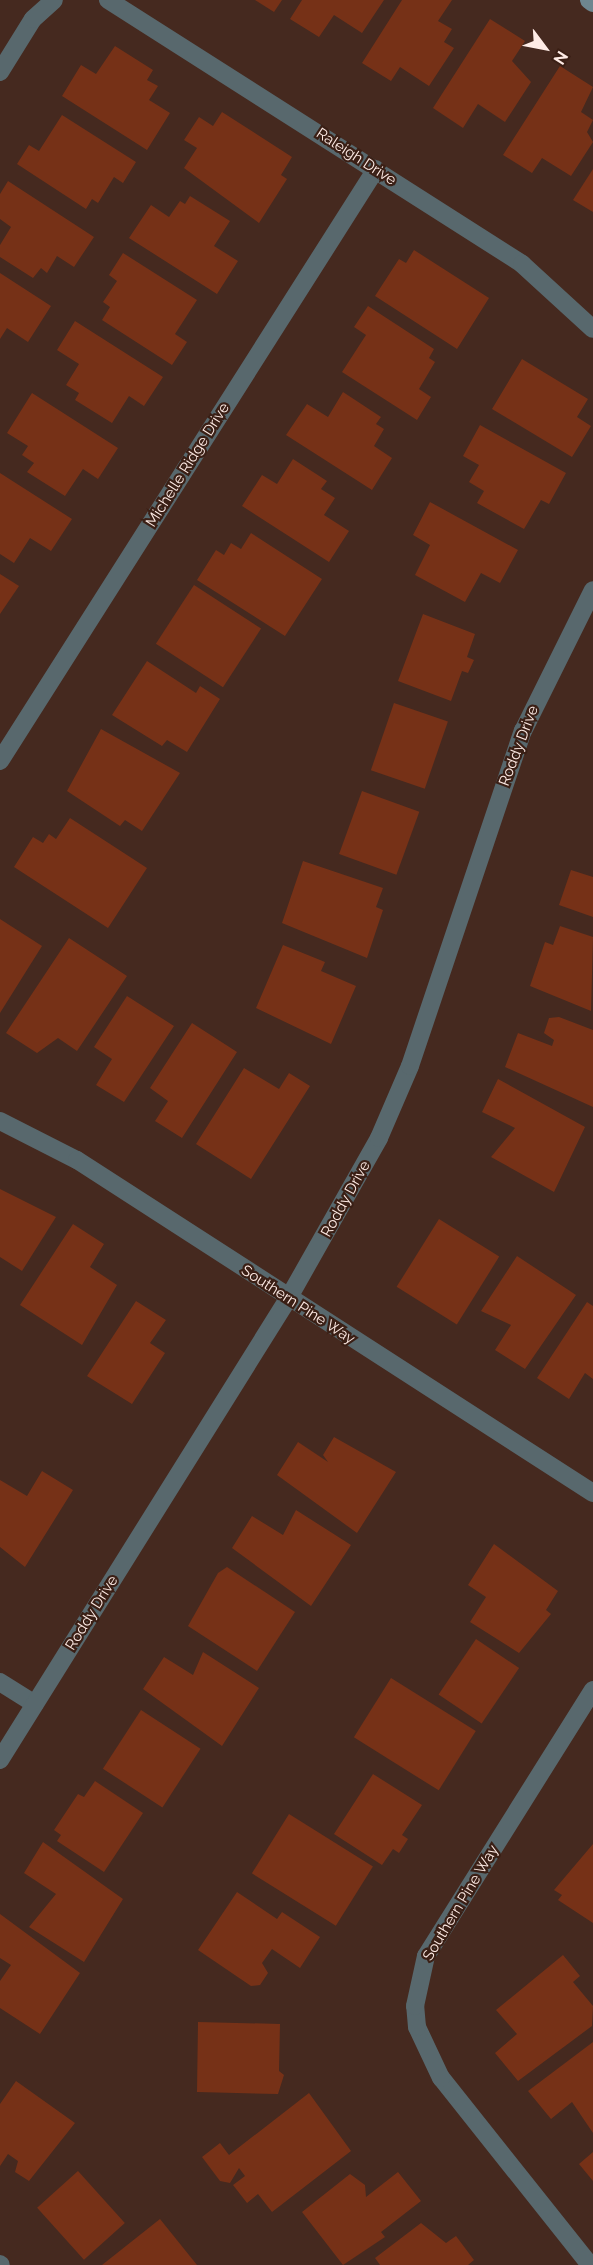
<!DOCTYPE html>
<html>
<head>
<meta charset="utf-8">
<style>
	body { margin:0 }
	#map { position:relative; width:593px; height:2265px; overflow:hidden; background:#45291f; font-family:Raleway,sans-serif }
	div>[style] { position:absolute }
	.building>* { inset:0; background:#763117; transform-origin:0 0 }
	.street>* { height:18px; margin:-9px; padding:0 9px; transform-origin:9px; border-radius:9px; background:#58686d }
	.secondary>* { height:18px; margin:-9px; padding:0 9px; transform-origin:9px; border-radius:9px; background:#6e868f }
	span { translate:-50% -50%; white-space:nowrap; text-align:center; line-height:1.15; -webkit-text-stroke:4.5px #3a1f15; paint-order:stroke }
	.street-label { font-size:15px; color:#feebe5 }
	.north { position:absolute; left:515px; top:18px; width:60px; height:60px; -webkit-text-stroke:4px #3a1f15; paint-order:stroke; rotate:122deg; font-size:16px; font-weight:700; line-height:24px; text-align:center; color:#feebe5 }
	.north::after { content:''; display:block; margin:auto; width:21px; height:27px; background:#feebe5; clip-path:polygon(50% 0,100% 100%,50% 72%,0 100%) }
</style>
</head>
<body>
<div id="map">
	<div class="building">
		<div style="clip-path:polygon(255px 0,282px 0,274px 12px)"></div>
		<div style="clip-path:polygon(302px 0,384px 0,362px 33px,334px 15px,319px 37px,290px 19px)"></div>
		<div style="clip-path:polygon(402px 0,452px 0,438px 21px,452px 29px,444px 42px,454px 48px,429px 86px,400px 67px,391px 81px,362px 63px)"></div>
		<div style="clip-path:polygon(490px 19px,525px 41px,512px 61px,531px 82px,505px 122px,478px 104px,463px 128px,433px 108px)"></div>
		<div style="clip-path:polygon(115px 46px,153px 70px,147px 80px,158px 86px,149px 100px,170px 113px,147px 150px,62px 96px,81px 65px,96px 74px)"></div>
		<div style="clip-path:polygon(560px 66px,593px 87px,581px 112px,593px 120px,587px 132px,593px 142px,571px 176px,542px 158px,532px 173px,503px 155px)"></div>
		<div style="clip-path:polygon(222px 112px,292px 157px,281px 175px,287px 179px,259px 223px,184px 168px,197px 148px,184px 140px,199px 117px,213px 126px)"></div>
		<div style="clip-path:polygon(62px 115px,136px 162px,123px 183px,114px 177px,98px 203px,92px 199px,86px 209px,17px 164px,29px 145px,39px 151px)"></div>
		<div style="clip-path:polygon(593px 169px,593px 212px,573px 200px)"></div>
		<div style="clip-path:polygon(8px 181px,94px 237px,74px 267px,57px 256px,47px 273px,41px 268px,33px 278px,0 257px,0 245px,11px 227px,0 219px,0 194px)"></div>
		<div style="clip-path:polygon(190px 196px,230px 221px,214px 246px,238px 261px,217px 294px,129px 238px,151px 205px,169px 217px,180px 201px,185px 204px)"></div>
		<div style="clip-path:polygon(414px 250px,489px 298px,457px 349px,375px 296px,399px 259px,406px 263px)"></div>
		<div style="clip-path:polygon(123px 253px,197px 300px,175px 334px,187px 342px,172px 365px,102px 320px,110px 307px,103px 302px,117px 281px,109px 275px)"></div>
		<div style="clip-path:polygon(0 273px,51px 306px,28px 342px,7px 328px,0 339px)"></div>
		<div style="clip-path:polygon(368px 306px,434px 349px,429px 358px,435px 362px,419px 389px,431px 397px,417px 420px,342px 372px,366px 335px,354px 327px)"></div>
		<div style="clip-path:polygon(75px 321px,163px 377px,144px 406px,129px 396px,112px 423px,75px 400px,79px 393px,66px 385px,79px 364px,57px 350px)"></div>
		<div style="clip-path:polygon(522px 359px,588px 399px,577px 417px,591px 426px,572px 457px,492px 409px)"></div>
		<div style="clip-path:polygon(343px 392px,381px 417px,376px 424px,384px 429px,374px 446px,392px 458px,372px 490px,286px 435px,307px 404px,328px 417px)"></div>
		<div style="clip-path:polygon(32px 393px,118px 448px,98px 479px,83px 469px,65px 496px,27px 472px,34px 463px,22px 455px,28px 446px,7px 433px)"></div>
		<div style="clip-path:polygon(480px 425px,566px 473px,549px 504px,541px 500px,524px 529px,477px 503px,484px 491px,469px 482px,479px 465px,463px 456px)"></div>
		<div style="clip-path:polygon(293px 459px,327px 481px,321px 489px,335px 498px,324px 515px,349px 531px,329px 562px,242px 506px,262px 475px,277px 484px)"></div>
		<div style="clip-path:polygon(0 473px,72px 519px,51px 551px,30px 538px,14px 563px,0 554px)"></div>
		<div style="clip-path:polygon(430px 502px,518px 550px,500px 583px,481px 573px,465px 602px,415px 575px,430px 545px,413px 535px)"></div>
		<div style="clip-path:polygon(251px 533px,322px 579px,285px 636px,197px 580px,216px 550px,224px 555px,231px 543px,241px 549px)"></div>
		<div style="clip-path:polygon(0 574px,19px 586px,0 614px)"></div>
		<div style="left:194px;top:585px;width:80px;height:70px;rotate:33deg"></div>
		<div style="clip-path:polygon(423px 614px,475px 634px,467px 657px,474px 660px,468px 673px,462px 671px,451px 701px,398px 681px)"></div>
		<div style="clip-path:polygon(147px 661px,196px 693px,200px 686px,220px 699px,187px 752px,167px 740px,162px 746px,112px 715px)"></div>
		<div style="left:394px;top:703px;width:57px;height:71px;rotate:19deg"></div>
		<div style="clip-path:polygon(101px 729px,180px 773px,142px 831px,125px 820px,120px 826px,67px 791px)"></div>
		<div style="left:362px;top:791px;width:61px;height:67px;rotate:20deg"></div>
		<div style="clip-path:polygon(70px 818px,147px 868px,108px 928px,14px 867px,33px 837px,43px 843px,49px 834px,56px 839px)"></div>
		<div style="clip-path:polygon(303px 861px,383px 888px,376px 907px,383px 910px,367px 958px,282px 923px)"></div>
		<div style="clip-path:polygon(571px 870px,593px 877px,593px 917px,559px 905px)"></div>
		<div style="clip-path:polygon(0 919px,42px 946px,0 1013px)"></div>
		<div style="clip-path:polygon(560px 926px,593px 937px,591px 1011px,530px 986px,545px 942px,553px 945px)"></div>
		<div style="clip-path:polygon(69px 938px,127px 976px,77px 1051px,58px 1038px,37px 1053px,6px 1033px)"></div>
		<div style="clip-path:polygon(283px 945px,325px 962px,321px 971px,356px 986px,331px 1044px,256px 1008px)"></div>
		<div style="clip-path:polygon(127px 996px,174px 1026px,124px 1102px,96px 1085px,112px 1059px,94px 1047px)"></div>
		<div style="clip-path:polygon(559px 1017px,593px 1030px,593px 1107px,505px 1067px,518px 1033px,552px 1046px,554px 1040px,544px 1033px,549px 1018px)"></div>
		<div style="clip-path:polygon(192px 1023px,237px 1052px,182px 1138px,155px 1121px,168px 1101px,150px 1088px)"></div>
		<div style="clip-path:polygon(244px 1068px,279px 1089px,289px 1073px,310px 1086px,251px 1179px,196px 1144px)"></div>
		<div style="clip-path:polygon(498px 1079px,585px 1127px,554px 1192px,491px 1157px,515px 1128px,482px 1112px)"></div>
		<div style="clip-path:polygon(0 1189px,56px 1217px,22px 1271px,0 1257px)"></div>
		<div style="left:439px;top:1219px;width:71px;height:80px;rotate:32deg"></div>
		<div style="clip-path:polygon(73px 1224px,104px 1244px,90px 1267px,117px 1285px,82px 1345px,20px 1305px)"></div>
		<div style="clip-path:polygon(517px 1256px,576px 1295px,525px 1369px,495px 1350px,511px 1325px,481px 1311px)"></div>
		<div style="clip-path:polygon(136px 1301px,166px 1320px,150px 1343px,165px 1353px,132px 1404px,87px 1376px)"></div>
		<div style="clip-path:polygon(587px 1302px,593px 1306px,593px 1379px,585px 1373px,569px 1399px,537px 1378px)"></div>
		<div style="clip-path:polygon(334px 1437px,396px 1472px,357px 1533px,277px 1475px,298px 1442px,328px 1462px,323px 1455px)"></div>
		<div style="clip-path:polygon(42px 1471px,73px 1490px,25px 1567px,0 1547px,0 1480px,27px 1496px)"></div>
		<div style="clip-path:polygon(296px 1510px,351px 1545px,311px 1606px,232px 1548px,252px 1516px,283px 1535px)"></div>
		<div style="clip-path:polygon(494px 1544px,558px 1591px,546px 1610px,551px 1614px,519px 1653px,470px 1622px,486px 1597px,468px 1585px)"></div>
		<div style="clip-path:polygon(227px 1567px,295px 1612px,257px 1671px,188px 1626px,218px 1573px)"></div>
		<div style="left:476px;top:1639px;width:52px;height:67px;rotate:34deg"></div>
		<div style="clip-path:polygon(203px 1652px,259px 1688px,222px 1746px,143px 1689px,164px 1657px,193px 1675px)"></div>
		<div style="left:391px;top:1678px;width:100px;height:70px;rotate:32deg"></div>
		<div style="left:141px;top:1710px;width:71px;height:70px;rotate:33deg"></div>
		<div style="clip-path:polygon(373px 1774px,422px 1805px,402px 1835px,408px 1839px,399px 1853px,393px 1849px,382px 1865px,334px 1834px)"></div>
		<div style="clip-path:polygon(95px 1781px,143px 1813px,104px 1872px,57px 1841px,61px 1835px,54px 1830px,78px 1794px,84px 1797px)"></div>
		<div style="left:289px;top:1814px;width:99px;height:70px;rotate:32deg"></div>
		<div style="clip-path:polygon(43px 1842px,123px 1899px,84px 1962px,29px 1927px,56px 1894px,24px 1873px)"></div>
		<div style="clip-path:polygon(593px 1844px,593px 1923px,558px 1900px,562px 1895px,554px 1890px)"></div>
		<div style="clip-path:polygon(237px 1892px,277px 1919px,282px 1912px,320px 1937px,300px 1968px,272px 1949px,262px 1963px,268px 1973px,260px 1985px,251px 1986px,198px 1950px)"></div>
		<div style="clip-path:polygon(0 1914px,80px 1973px,40px 2034px,0 2008px,0 1981px,11px 1965px,0 1958px)"></div>
		<div style="clip-path:polygon(563px 1955px,580px 1976px,573px 1982px,593px 2006px,592px 2026px,518px 2081px,495px 2053px,517px 2034px,496px 2010px)"></div>
		<div style="clip-path:polygon(198px 2022px,280px 2024px,279px 2071px,284px 2075px,278px 2094px,197px 2092px)"></div>
		<div style="clip-path:polygon(593px 2042px,593px 2133px,572px 2102px,551px 2119px,528px 2091px)"></div>
		<div style="clip-path:polygon(16px 2081px,75px 2123px,29px 2181px,15px 2172px,18px 2161px,8px 2154px,0 2166px,0 2104px)"></div>
		<div style="clip-path:polygon(309px 2093px,351px 2151px,272px 2212px,258px 2194px,247px 2203px,233px 2185px,245px 2176px,239px 2168px,230px 2183px,220px 2181px,202px 2157px,220px 2143px,229px 2155px)"></div>
		<div style="clip-path:polygon(593px 2152px,593px 2181px,579px 2164px)"></div>
		<div style="left:78px;top:2171px;width:70px;height:55px;rotate:48deg"></div>
		<div style="clip-path:polygon(398px 2172px,421px 2201px,381px 2232px,385px 2237px,343px 2265px,302px 2212px,350px 2174px,365px 2185px,366px 2197px)"></div>
		<div style="clip-path:polygon(160px 2219px,197px 2265px,102px 2265px)"></div>
		<div style="clip-path:polygon(421px 2223px,446px 2243px,456px 2236px,474px 2260px,468px 2265px,380px 2265px,375px 2258px)"></div>
	</div>
	<div class="street">
		<div style="left:108px;top:0;width:491px;rotate:32.5deg"></div>
		<div style="left:522px;top:264px;width:96px;rotate:42.5deg"></div>
		<div style="left:0;top:72px;width:62px;rotate:-58.1deg"></div>
		<div style="left:33px;top:19px;width:28px;rotate:-42deg"></div>
		<div style="left:0;top:761px;width:701px;rotate:-57.58deg"></div>
		<div style="left:0;top:1121px;width:86px;rotate:26.9deg"></div>
		<div style="left:77px;top:1160px;width:614px;rotate:32.84deg"></div>
		<div style="left:0;top:1682px;width:41px;rotate:32.2deg"></div>
		<div style="left:0;top:1760px;width:544px;rotate:-58.01deg"></div>
		<div style="left:288px;top:1299px;width:185px;rotate:-60.5deg"></div>
		<div style="left:379px;top:1138px;width:78px;rotate:-66.7deg"></div>
		<div style="left:410px;top:1066px;width:354px;rotate:-71.4deg"></div>
		<div style="left:523px;top:731px;width:157px;rotate:-63.6deg"></div>
		<div style="left:0;top:2264px;width:1px;rotate:45deg"></div>
		<div style="left:590px;top:2265px;width:239px;rotate:-128.5deg"></div>
		<div style="left:441px;top:2078px;width:56px;rotate:-115.2deg"></div>
		<div style="left:417px;top:2027px;width:21px;rotate:-95deg"></div>
		<div style="left:415px;top:2006px;width:51px;rotate:-77.6deg"></div>
		<div style="left:426px;top:1956px;width:314px;rotate:-57.9deg"></div>
	</div>
	<div class="secondary">
		<div style="left:589px;top:0;width:5px;rotate:37deg"></div>
	</div>
	<div class="street-label">
		<span style="left:356px;top:157px;rotate:33deg">Raleigh Drive</span>
		<span style="left:188px;top:465px;rotate:-58deg">Michelle Ridge Drive</span>
		<span style="left:519px;top:746px;rotate:-69deg">Roddy Drive</span>
		<span style="left:346px;top:1199px;rotate:-61deg">Roddy Drive</span>
		<span style="left:298px;top:1305px;rotate:33deg">Southern Pine Way</span>
		<span style="left:92px;top:1613px;rotate:-58deg">Roddy Drive</span>
		<span style="left:461px;top:1903px;rotate:-59deg">Southern Pine Way</span>
	</div>
	<div class="north">N</div>
</div>
</body>
</html>
